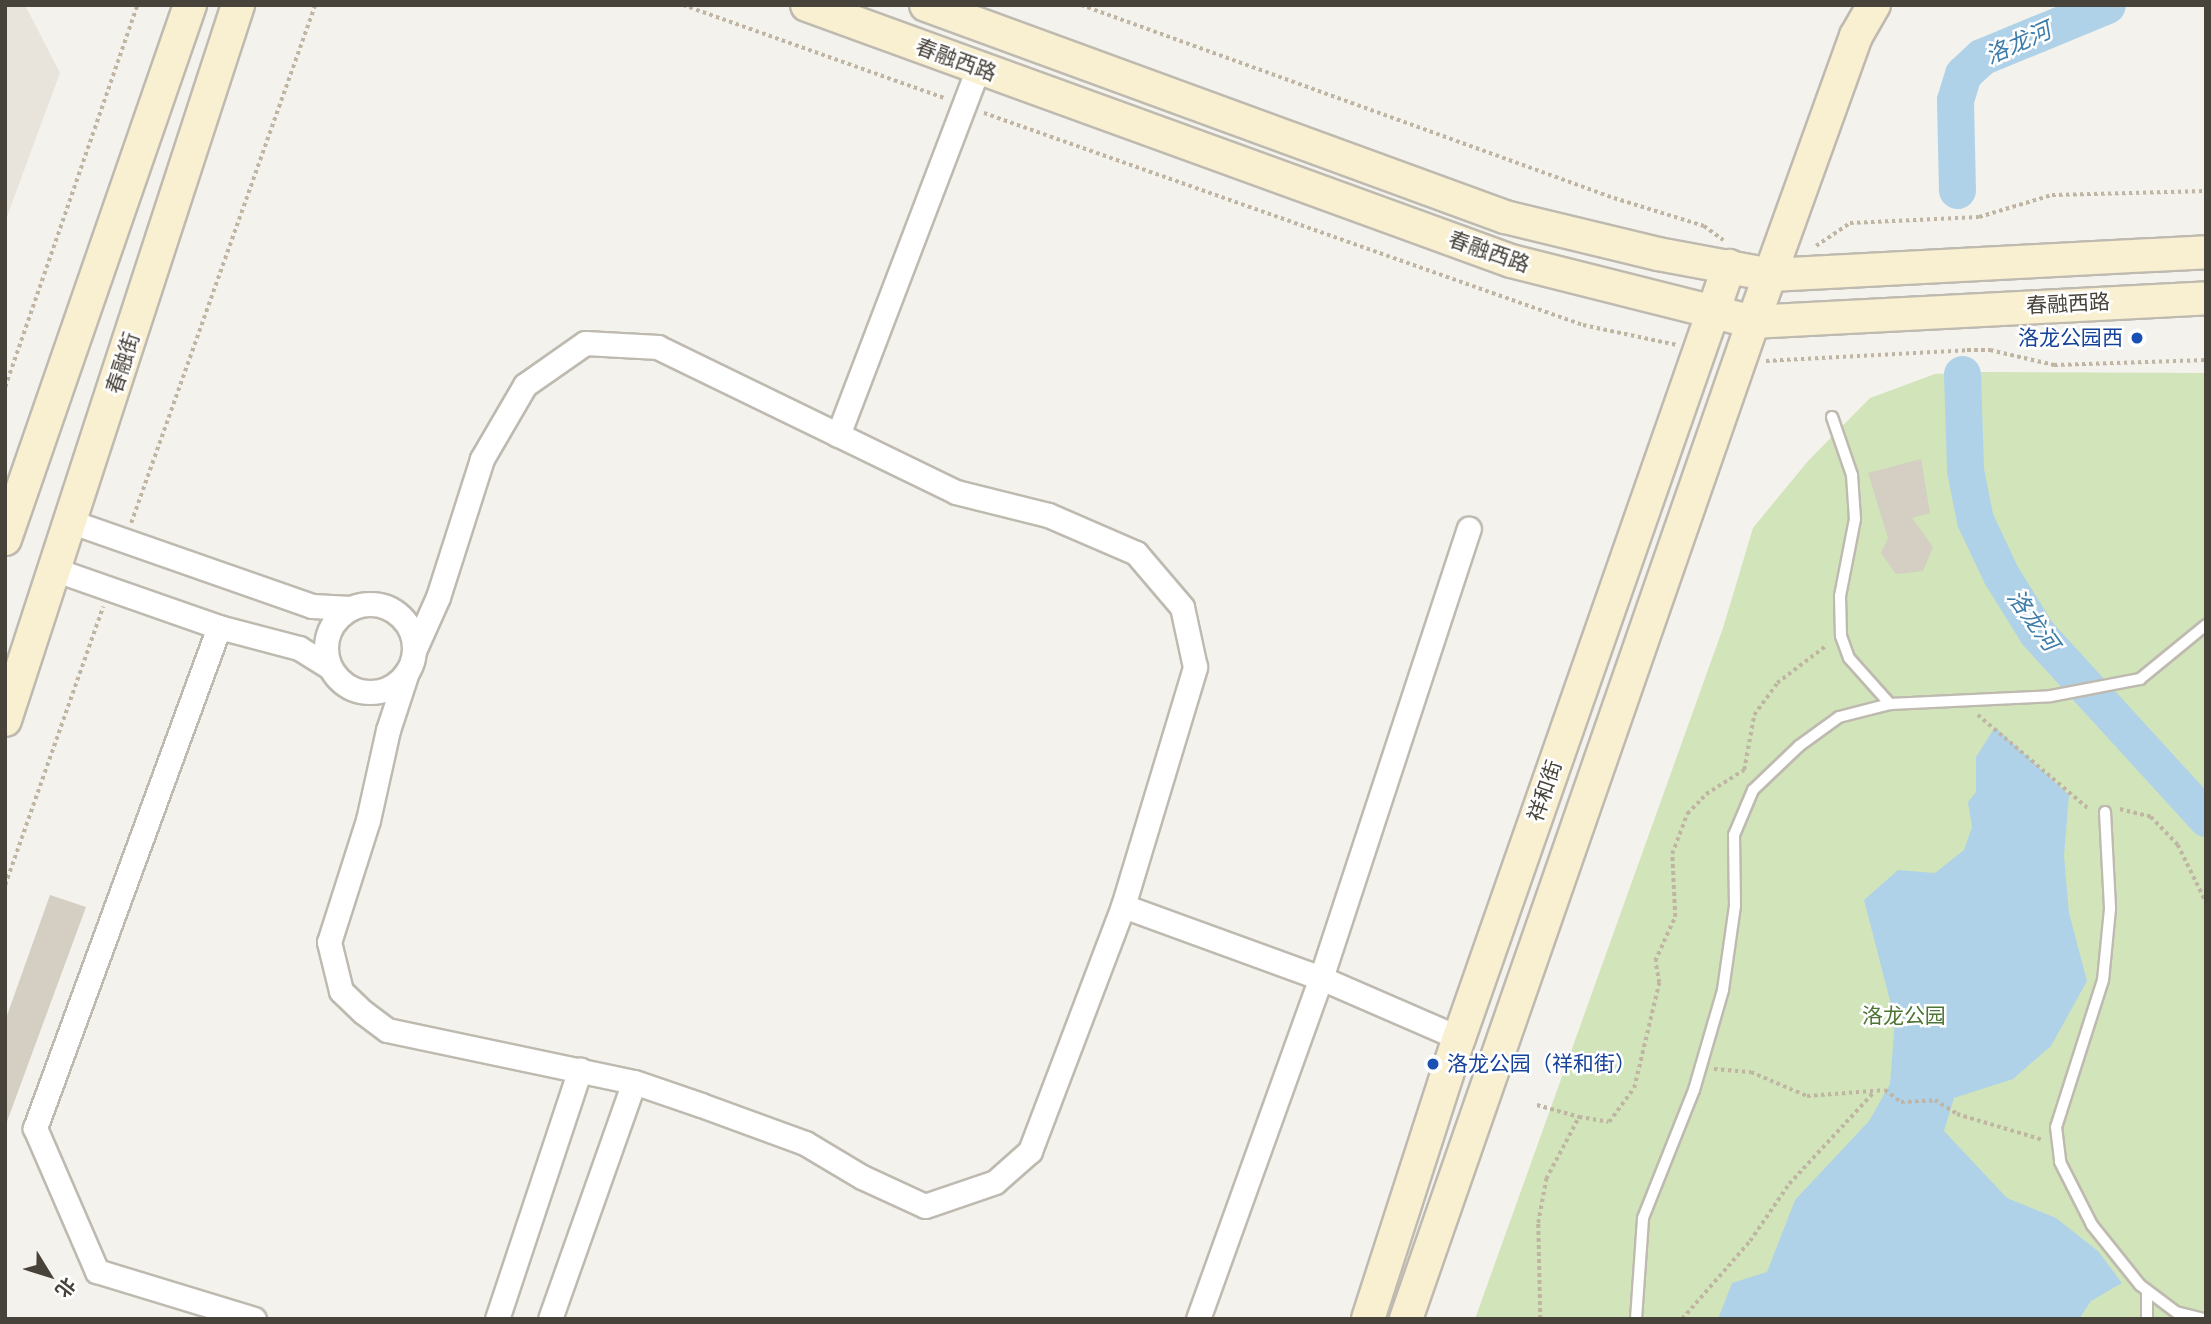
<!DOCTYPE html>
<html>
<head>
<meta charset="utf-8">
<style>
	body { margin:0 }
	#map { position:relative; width:2211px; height:1324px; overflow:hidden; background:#f4f2ec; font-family:"PT Sans Narrow","Noto Sans SC",sans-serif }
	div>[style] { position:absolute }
	.residential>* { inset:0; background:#e8e4db }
	.green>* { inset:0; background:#d1e4ba }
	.water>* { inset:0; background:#b0d2e9 }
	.river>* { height:37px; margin:-18.5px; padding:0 18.5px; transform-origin:18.5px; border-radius:18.5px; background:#b0d2e9 }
	.building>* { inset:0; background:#d5cec3 }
	.path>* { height:3.5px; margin-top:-1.75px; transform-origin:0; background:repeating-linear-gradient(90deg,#bfb5a2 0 3.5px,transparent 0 7px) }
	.roads { filter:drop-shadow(2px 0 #bfbab0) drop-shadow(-2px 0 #bfbab0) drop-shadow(0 2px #bfbab0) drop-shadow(0 -2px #bfbab0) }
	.lane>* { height:10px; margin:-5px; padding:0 5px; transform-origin:5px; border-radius:5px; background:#fff }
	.street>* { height:23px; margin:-11.5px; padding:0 11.5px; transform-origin:11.5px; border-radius:11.5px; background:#fff }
	.street>.ring { margin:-11.5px; padding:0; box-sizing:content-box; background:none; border:23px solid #fff; border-radius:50% }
	.secondary>* { height:32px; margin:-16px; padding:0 16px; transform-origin:16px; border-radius:16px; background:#f9f0d2 }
	.dots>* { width:19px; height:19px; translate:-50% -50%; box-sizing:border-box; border:4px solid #fff; border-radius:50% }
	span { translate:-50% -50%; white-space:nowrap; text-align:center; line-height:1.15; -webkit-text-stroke:5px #fff; paint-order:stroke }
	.street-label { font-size:21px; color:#48433a }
	.transit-label { font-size:21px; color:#164399 }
	.right { translate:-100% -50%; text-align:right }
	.left { translate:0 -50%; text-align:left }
	.park-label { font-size:21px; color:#4c7533 }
	.water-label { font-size:23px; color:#3e7ca9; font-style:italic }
	.frame { position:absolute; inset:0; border:7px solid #48433a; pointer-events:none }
	.north { position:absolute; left:14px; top:1240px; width:70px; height:70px; -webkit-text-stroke:5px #fff; paint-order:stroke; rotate:128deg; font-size:19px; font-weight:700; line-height:28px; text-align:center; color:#48433a }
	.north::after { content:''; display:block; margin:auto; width:24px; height:32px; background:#48433a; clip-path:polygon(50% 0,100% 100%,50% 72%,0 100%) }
</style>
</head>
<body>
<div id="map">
	<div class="residential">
		<div style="clip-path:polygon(5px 5px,25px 5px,60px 73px,5px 222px)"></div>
	</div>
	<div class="green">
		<div style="clip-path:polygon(1982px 372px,2206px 373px,2206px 1319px,1475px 1319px,1723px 628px,1753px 528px,1808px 461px,1870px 398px,1935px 374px)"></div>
	</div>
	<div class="water">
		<div style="clip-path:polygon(1995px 727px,2069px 795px,2064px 856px,2069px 913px,2087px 981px,2051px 1046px,2013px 1079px,1954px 1098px,1944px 1131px,2007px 1198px,2056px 1218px,2098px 1251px,2122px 1283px,2091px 1301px,2079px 1319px,1718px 1319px,1732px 1283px,1767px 1272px,1795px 1200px,1869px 1121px,1890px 1084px,1895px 1020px,1864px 900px,1898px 870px,1935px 873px,1964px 850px,1972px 827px,1968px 802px,1976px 792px,1976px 757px)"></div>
	</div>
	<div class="river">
		<div style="left:1957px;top:190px;width:90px;rotate:-91.3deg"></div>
		<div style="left:1955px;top:100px;width:27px;rotate:-73deg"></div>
		<div style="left:1963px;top:74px;width:25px;rotate:-43deg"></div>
		<div style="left:1981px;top:57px;width:136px;rotate:-22.4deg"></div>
		<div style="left:1962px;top:374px;width:96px;rotate:88.2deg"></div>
		<div style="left:1965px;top:470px;width:51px;rotate:78.7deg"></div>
		<div style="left:1975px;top:520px;width:61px;rotate:64.7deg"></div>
		<div style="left:2001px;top:575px;width:68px;rotate:58.2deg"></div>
		<div style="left:2037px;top:633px;width:251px;rotate:47.6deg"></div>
	</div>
	<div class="building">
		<div style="clip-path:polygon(1921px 459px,1930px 513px,1912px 518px,1933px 547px,1923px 571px,1896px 574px,1881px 553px,1888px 538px,1868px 473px)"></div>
		<div style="clip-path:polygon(50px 895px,86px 907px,5px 1127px,5px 1021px)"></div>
	</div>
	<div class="path">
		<div style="left:683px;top:5px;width:277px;rotate:19.6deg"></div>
		<div style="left:1081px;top:5px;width:567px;rotate:19.91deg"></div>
		<div style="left:1614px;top:198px;width:94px;rotate:17.3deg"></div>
		<div style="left:1704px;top:226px;width:24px;rotate:36deg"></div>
		<div style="left:984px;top:113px;width:635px;rotate:19.49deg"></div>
		<div style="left:1583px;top:325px;width:96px;rotate:12deg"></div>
		<div style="left:1816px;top:246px;width:41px;rotate:-34.1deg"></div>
		<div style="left:1850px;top:223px;width:129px;rotate:-2.7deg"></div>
		<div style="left:1979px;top:217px;width:76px;rotate:-16.8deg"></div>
		<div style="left:2052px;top:195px;width:154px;rotate:-1.5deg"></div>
		<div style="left:1766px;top:361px;width:201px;rotate:-3.1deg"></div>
		<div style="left:1967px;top:350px;width:23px"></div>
		<div style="left:1990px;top:350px;width:66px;rotate:13.2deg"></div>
		<div style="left:2054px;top:365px;width:152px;rotate:-1.9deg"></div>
		<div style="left:5px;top:387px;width:404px;rotate:-70.9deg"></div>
		<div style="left:131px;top:523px;width:550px;rotate:-70.44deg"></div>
		<div style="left:1978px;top:715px;width:145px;rotate:40.3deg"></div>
		<div style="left:2120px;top:809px;width:32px;rotate:14deg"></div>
		<div style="left:2151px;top:817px;width:39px;rotate:46deg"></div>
		<div style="left:2178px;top:845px;width:64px;rotate:63.8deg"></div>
		<div style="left:5px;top:885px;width:295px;rotate:-70.6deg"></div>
		<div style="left:1714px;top:1069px;width:37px;rotate:5deg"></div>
		<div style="left:1751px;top:1072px;width:61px;rotate:23.2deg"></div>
		<div style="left:1807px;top:1096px;width:78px;rotate:-4.4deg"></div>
		<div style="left:1885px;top:1090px;width:20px;rotate:37deg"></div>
		<div style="left:1901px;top:1102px;width:34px;rotate:-3deg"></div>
		<div style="left:1935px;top:1100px;width:26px;rotate:32deg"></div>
		<div style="left:1957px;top:1114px;width:90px;rotate:16.8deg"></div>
		<div style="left:1537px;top:1105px;width:44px;rotate:15.9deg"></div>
		<div style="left:1540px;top:1319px;width:96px;rotate:-91.2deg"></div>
		<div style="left:1538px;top:1223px;width:45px;rotate:-79.7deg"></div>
		<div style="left:1546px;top:1179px;width:70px;rotate:-62deg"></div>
		<div style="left:1579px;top:1117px;width:30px;rotate:9deg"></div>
		<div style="left:1609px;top:1122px;width:42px;rotate:-53.7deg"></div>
		<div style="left:1634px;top:1088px;width:108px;rotate:-76.6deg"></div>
		<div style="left:1659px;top:983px;width:22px;rotate:-100deg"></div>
		<div style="left:1655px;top:961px;width:48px;rotate:-65.6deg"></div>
		<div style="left:1675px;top:917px;width:63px;rotate:-92.7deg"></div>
		<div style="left:1672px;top:854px;width:43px;rotate:-69.4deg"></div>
		<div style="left:1687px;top:814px;width:28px;rotate:-46deg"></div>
		<div style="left:1706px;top:794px;width:45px;rotate:-32.3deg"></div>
		<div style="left:1744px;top:770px;width:56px;rotate:-79.7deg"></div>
		<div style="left:1754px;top:715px;width:39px;rotate:-54deg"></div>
		<div style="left:1777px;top:683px;width:63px;rotate:-37.2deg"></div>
		<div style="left:1682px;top:1319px;width:103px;rotate:-48.9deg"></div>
		<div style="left:1750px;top:1241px;width:69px;rotate:-55.6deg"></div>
		<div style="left:1789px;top:1184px;width:124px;rotate:-47.3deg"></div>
	</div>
	<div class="roads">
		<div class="lane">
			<div style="left:1832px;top:417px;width:61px;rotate:71deg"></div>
			<div style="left:1852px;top:475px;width:44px;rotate:86.1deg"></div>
			<div style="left:1855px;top:519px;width:78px;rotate:101deg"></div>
			<div style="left:1840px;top:596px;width:40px;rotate:88.6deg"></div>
			<div style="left:1841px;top:636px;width:23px;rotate:70deg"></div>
			<div style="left:1849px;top:658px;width:62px;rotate:48.3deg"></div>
			<div style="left:2105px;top:812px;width:97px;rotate:87deg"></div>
			<div style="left:2110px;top:909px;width:71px;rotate:95.6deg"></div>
			<div style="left:2103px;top:980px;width:154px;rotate:107.7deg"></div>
			<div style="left:2056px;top:1127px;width:35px;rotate:83deg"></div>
			<div style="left:2060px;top:1162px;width:71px;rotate:63.1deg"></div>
			<div style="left:2092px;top:1225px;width:77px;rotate:51.3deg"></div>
			<div style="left:2140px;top:1285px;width:45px;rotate:36.9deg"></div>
			<div style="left:2176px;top:1312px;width:29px;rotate:14deg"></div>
			<div style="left:1636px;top:1319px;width:101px;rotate:-86deg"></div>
			<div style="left:1643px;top:1218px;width:138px;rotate:-68.3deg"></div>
			<div style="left:1694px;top:1090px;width:104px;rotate:-73.8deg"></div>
			<div style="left:1723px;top:990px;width:85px;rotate:-81.9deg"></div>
			<div style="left:1735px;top:906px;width:71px;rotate:-90.8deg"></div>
			<div style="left:1734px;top:835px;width:49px;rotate:-67.1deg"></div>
			<div style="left:1753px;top:790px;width:64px;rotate:-43.7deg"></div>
			<div style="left:1799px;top:746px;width:49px;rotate:-35.9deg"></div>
			<div style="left:1839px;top:717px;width:53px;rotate:-14.3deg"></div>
			<div style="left:1890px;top:704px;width:161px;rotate:-2.8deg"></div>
			<div style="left:2051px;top:696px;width:91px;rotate:-10.8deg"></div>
			<div style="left:2140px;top:679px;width:85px;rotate:-39.3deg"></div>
			<div style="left:2147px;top:1319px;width:28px;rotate:-90deg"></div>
		</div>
		<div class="street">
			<div style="left:838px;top:435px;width:393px;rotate:-69.1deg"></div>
			<div style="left:72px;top:522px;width:254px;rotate:19.3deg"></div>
			<div style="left:312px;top:606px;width:39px;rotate:3deg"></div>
			<div style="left:56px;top:570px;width:173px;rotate:19.3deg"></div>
			<div style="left:219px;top:627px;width:83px;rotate:14.7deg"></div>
			<div style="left:299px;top:648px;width:36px;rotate:32deg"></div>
			<div class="ring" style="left:326px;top:604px;width:65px;height:65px"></div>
			<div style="left:219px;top:627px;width:534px;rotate:110.17deg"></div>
			<div style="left:35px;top:1128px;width:156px;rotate:66.6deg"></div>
			<div style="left:97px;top:1271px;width:164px;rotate:17deg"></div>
			<div style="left:407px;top:672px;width:61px;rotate:108.1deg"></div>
			<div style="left:388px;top:730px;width:92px;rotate:102.5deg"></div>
			<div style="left:368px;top:820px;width:128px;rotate:107.7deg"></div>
			<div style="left:329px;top:942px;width:50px;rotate:76.2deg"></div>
			<div style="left:341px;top:991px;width:30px;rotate:44deg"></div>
			<div style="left:363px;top:1012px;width:30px;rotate:37deg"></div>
			<div style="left:387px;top:1030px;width:252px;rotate:11.9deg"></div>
			<div style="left:634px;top:1082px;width:71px;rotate:18.9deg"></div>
			<div style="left:701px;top:1105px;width:111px;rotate:20.1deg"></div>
			<div style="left:805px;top:1143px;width:66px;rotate:30.8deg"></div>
			<div style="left:862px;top:1177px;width:69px;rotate:24.7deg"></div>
			<div style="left:925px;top:1206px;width:74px;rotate:-18.9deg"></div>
			<div style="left:995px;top:1182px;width:47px;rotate:-41.5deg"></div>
			<div style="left:1030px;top:1151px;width:262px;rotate:-69.2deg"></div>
			<div style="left:1123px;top:906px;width:250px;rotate:-73.2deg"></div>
			<div style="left:1195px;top:667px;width:61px;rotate:-102.2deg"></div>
			<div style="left:1182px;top:607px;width:71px;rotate:-130.4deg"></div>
			<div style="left:1136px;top:553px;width:96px;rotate:-156.6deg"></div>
			<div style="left:1048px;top:515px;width:95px;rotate:-166deg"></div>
			<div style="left:956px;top:492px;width:331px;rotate:-154.1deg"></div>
			<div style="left:658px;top:347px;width:73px;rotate:-176.9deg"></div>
			<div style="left:585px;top:343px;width:73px;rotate:145deg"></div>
			<div style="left:525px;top:385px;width:86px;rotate:120.2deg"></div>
			<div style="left:482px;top:459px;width:145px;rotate:107.7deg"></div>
			<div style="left:438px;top:597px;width:59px;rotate:114deg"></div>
			<div style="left:1123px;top:906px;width:211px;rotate:20deg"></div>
			<div style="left:1321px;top:978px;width:150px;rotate:23.5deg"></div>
			<div style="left:497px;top:1319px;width:263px;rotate:-71.6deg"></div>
			<div style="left:550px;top:1319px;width:251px;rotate:-70.5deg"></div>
			<div style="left:1198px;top:1319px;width:363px;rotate:-70.2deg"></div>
			<div style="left:1321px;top:978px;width:473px;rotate:-71.8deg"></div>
		</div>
		<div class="secondary">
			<div style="left:807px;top:5px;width:749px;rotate:19.98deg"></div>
			<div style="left:1511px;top:261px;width:250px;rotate:14.1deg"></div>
			<div style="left:1753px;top:322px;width:454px;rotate:-3deg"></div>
			<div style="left:926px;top:5px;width:617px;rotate:20.11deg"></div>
			<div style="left:1505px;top:217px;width:157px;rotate:13.6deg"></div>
			<div style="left:1658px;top:254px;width:115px;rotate:10.5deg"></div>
			<div style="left:1771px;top:275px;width:436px;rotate:-3deg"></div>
			<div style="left:5px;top:539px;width:565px;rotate:-70.89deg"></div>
			<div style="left:5px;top:720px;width:752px;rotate:-71.95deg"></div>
			<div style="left:1368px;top:1319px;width:295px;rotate:-72.1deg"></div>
			<div style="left:1459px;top:1038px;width:818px;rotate:-70.72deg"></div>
			<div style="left:1406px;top:1319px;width:1056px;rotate:-70.81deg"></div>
			<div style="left:1753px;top:322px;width:304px;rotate:-70.2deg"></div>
			<div style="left:1856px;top:36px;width:36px;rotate:-60deg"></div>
		</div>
	</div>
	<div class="dots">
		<div style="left:2137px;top:338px;background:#1a4fb4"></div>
		<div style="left:1433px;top:1064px;background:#1a4fb4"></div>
	</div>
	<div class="street-label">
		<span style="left:956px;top:60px;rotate:20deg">春融西路</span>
		<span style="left:1489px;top:252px;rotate:19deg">春融西路</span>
		<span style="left:2068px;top:304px;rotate:-3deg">春融西路</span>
		<span style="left:123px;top:363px;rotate:-72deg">春融街</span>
		<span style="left:1545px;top:791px;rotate:-71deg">祥和街</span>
	</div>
	<div class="transit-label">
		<span class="right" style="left:2123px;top:338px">洛龙公园西</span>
		<span class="left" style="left:1447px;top:1064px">洛龙公园（祥和街）</span>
	</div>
	<div class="park-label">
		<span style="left:1904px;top:1016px">洛龙公园</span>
	</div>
	<div class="water-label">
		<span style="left:2018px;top:43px;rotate:-24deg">洛龙河</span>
		<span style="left:2033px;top:620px;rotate:54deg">洛龙河</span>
	</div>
	<div class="frame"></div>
	<div class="north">北</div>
</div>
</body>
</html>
